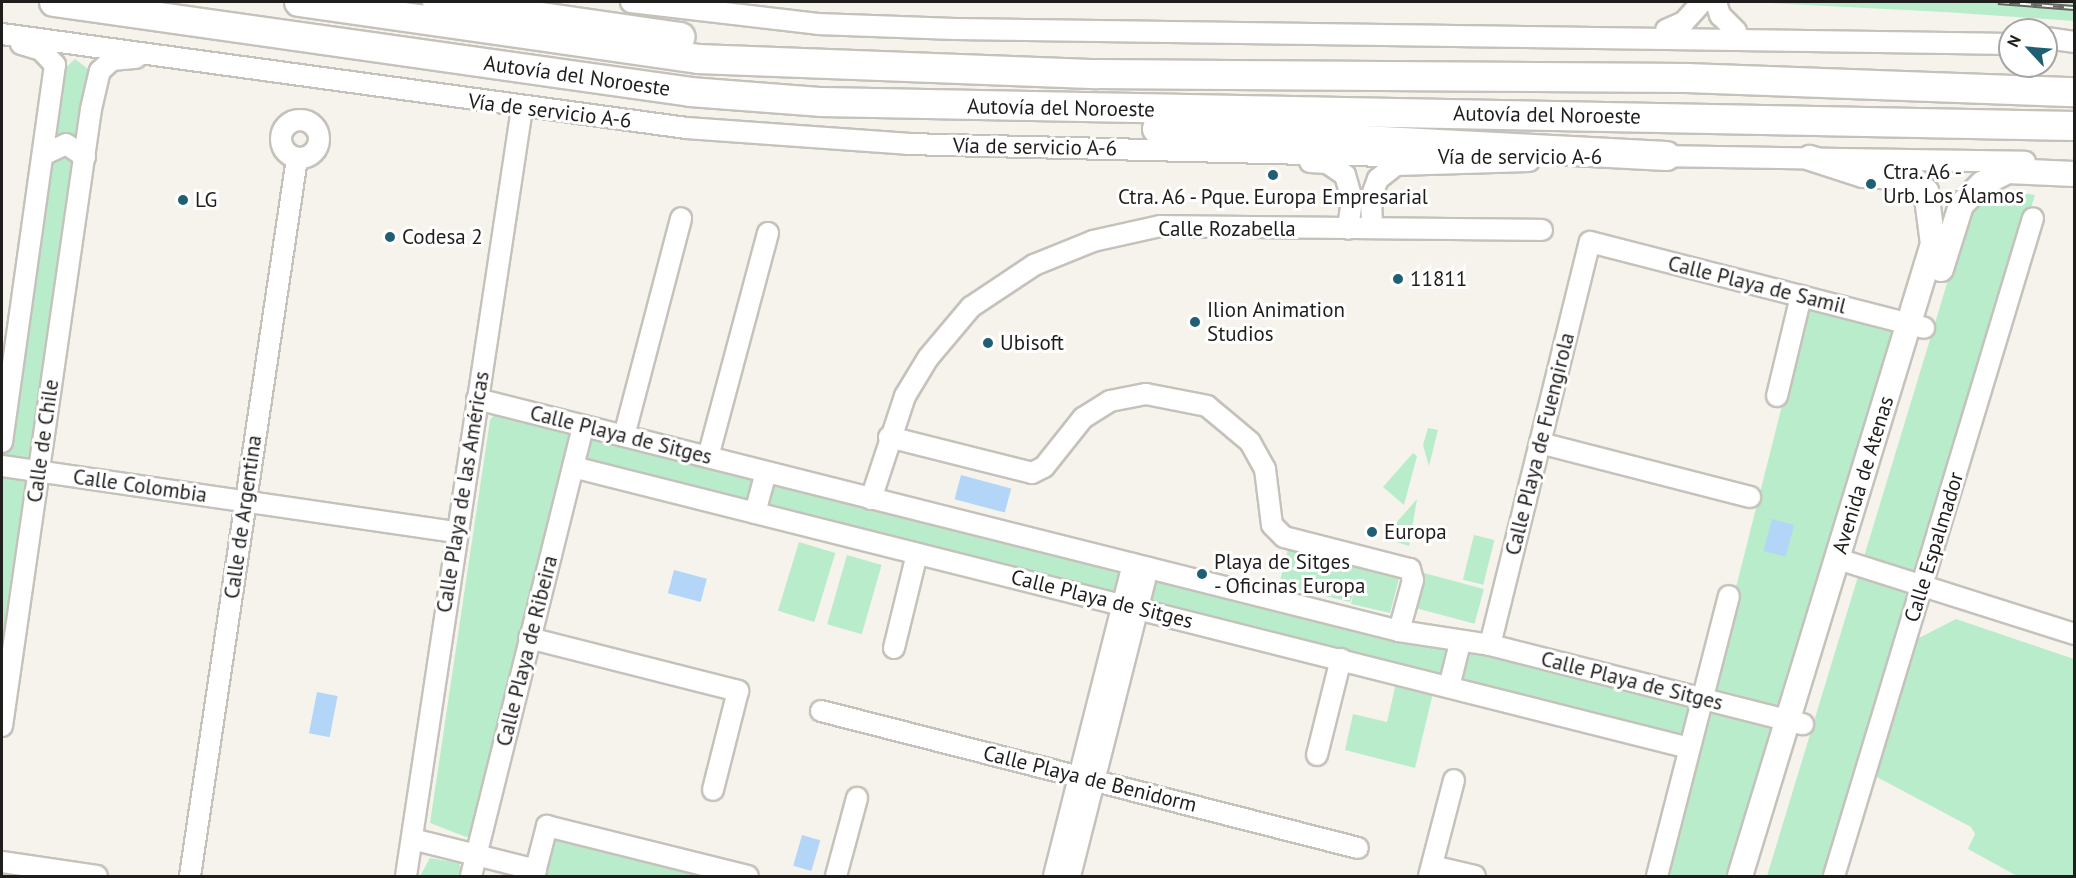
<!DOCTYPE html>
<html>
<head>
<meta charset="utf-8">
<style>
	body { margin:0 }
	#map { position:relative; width:2076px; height:878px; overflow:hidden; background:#f6f3ec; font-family:"PT Sans",sans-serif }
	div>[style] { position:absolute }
	.green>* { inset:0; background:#b9ecca; transform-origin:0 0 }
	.water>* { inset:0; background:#b3d6f8; transform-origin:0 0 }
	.roads { filter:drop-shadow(2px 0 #c5c2bb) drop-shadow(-2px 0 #c5c2bb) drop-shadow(0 2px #c5c2bb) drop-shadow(0 -2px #c5c2bb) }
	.minor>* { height:20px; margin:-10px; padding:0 10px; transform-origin:10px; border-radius:10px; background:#fff }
	.minor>.ring { margin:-10px; padding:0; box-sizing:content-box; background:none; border:20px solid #fff; border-radius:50% }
	.major>* { height:24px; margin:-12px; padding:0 12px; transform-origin:12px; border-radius:12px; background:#fff }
	.highway>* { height:28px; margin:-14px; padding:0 14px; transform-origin:14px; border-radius:14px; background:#fff }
	.rail>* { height:6px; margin-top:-3px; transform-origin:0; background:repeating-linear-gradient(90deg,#fff 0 11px,#686662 0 22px); box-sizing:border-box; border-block:2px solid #686662 }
	.dots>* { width:16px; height:16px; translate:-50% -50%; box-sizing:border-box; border:3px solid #fff; border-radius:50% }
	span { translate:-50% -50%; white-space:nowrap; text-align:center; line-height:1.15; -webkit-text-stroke:6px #fff; paint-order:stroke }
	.street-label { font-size:21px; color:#201e1c }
	.poi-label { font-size:21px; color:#201e1c }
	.left { translate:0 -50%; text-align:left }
	.frame { position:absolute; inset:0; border:3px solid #201e1c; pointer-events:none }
	.north { position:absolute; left:1998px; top:18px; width:60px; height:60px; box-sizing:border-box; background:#fff; border:2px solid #a6a5a4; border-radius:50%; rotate:296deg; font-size:16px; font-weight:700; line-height:24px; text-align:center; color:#201e1c }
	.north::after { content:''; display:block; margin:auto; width:21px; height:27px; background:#1e5f74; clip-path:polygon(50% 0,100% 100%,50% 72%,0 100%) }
</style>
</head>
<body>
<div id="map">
	<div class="green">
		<div style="clip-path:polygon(1750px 2px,2074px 2px,2074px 21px,1945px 12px)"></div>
		<div style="clip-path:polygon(75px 59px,92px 72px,2px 670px,2px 487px,64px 69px)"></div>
		<div style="clip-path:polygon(1992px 189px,2035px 195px,1823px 876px,1767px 876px,1969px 211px)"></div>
		<div style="clip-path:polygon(1807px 307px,1892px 330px,1895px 339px,1781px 706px,1773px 709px,1710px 690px)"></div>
		<div style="clip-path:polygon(496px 413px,568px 429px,573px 437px,473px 835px,466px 837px,430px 823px,490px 420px)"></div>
		<div style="clip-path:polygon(1428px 428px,1438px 430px,1429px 466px,1423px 445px)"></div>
		<div style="clip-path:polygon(592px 435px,754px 475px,757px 480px,747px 505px,583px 463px,586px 438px)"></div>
		<div style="clip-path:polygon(1413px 453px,1417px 456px,1404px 505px,1383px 487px)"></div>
		<div style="clip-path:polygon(774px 480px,1119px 567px,1123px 574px,1119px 592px,1113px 597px,763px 506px)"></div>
		<div style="clip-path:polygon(1417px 499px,1409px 546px,1383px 538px)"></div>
		<div style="left:1474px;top:535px;width:21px;height:46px;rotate:14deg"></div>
		<div style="left:799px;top:542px;width:38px;height:72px;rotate:17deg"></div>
		<div style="clip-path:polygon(1288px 549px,1400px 575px,1390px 613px,1351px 604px,1354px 592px,1350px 602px,1279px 585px)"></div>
		<div style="left:847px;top:555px;width:36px;height:72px;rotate:16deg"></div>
		<div style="left:1424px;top:573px;width:62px;height:36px;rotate:15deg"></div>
		<div style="clip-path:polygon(1164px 579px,1447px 649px,1451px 654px,1445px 675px,1439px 679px,1150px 604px,1153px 580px)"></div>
		<div style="clip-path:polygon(1956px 619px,2074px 659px,2074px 876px,2017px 876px,1968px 849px,1975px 834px,1971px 827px,1873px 775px,1915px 640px)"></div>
		<div style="clip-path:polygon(1474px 645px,1687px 702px,1693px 708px,1685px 737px,1678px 740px,1463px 684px,1458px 679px,1465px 650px)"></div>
		<div style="clip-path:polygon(1396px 683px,1433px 693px,1415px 768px,1345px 750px,1353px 714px,1387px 722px)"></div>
		<div style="clip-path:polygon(1711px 708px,1768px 723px,1772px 729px,1728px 876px,1663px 876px,1705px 711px)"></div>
		<div style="clip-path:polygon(552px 835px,715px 876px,541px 876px)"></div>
		<div style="clip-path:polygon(430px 858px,459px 863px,463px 876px,420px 876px)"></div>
	</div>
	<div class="water">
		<div style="left:961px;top:475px;width:52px;height:25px;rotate:15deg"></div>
		<div style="left:1772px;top:519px;width:23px;height:33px;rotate:15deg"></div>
		<div style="left:674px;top:570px;width:34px;height:24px;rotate:15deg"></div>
		<div style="left:317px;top:692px;width:21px;height:42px;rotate:11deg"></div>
		<div style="left:802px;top:835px;width:19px;height:32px;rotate:16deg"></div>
	</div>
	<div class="roads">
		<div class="minor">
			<div style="left:631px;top:2px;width:188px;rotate:6.7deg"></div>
			<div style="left:818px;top:24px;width:137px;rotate:2.1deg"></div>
			<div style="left:955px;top:29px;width:1055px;rotate:0.81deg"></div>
			<div style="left:1716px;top:2px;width:14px;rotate:73deg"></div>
			<div style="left:1720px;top:15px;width:23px;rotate:45deg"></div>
			<div style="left:1666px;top:30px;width:20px;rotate:-24deg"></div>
			<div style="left:1684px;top:22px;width:27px;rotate:-48deg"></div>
			<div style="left:2px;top:34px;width:690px;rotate:7.82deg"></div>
			<div style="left:686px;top:128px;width:222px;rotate:4.1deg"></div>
			<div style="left:907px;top:144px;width:519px;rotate:1.43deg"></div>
			<div style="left:2046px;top:38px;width:28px;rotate:8deg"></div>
			<div class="ring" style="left:281px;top:120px;width:18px;height:18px"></div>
			<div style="left:45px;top:154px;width:23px;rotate:-25deg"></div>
			<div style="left:66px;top:144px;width:23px;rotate:34deg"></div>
			<div style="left:1656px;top:156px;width:369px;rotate:0.9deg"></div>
			<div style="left:1310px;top:162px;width:17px;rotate:3deg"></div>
			<div style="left:1327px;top:163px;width:22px;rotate:34deg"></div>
			<div style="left:1345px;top:175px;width:26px;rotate:74deg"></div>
			<div style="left:1352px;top:200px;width:29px;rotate:98deg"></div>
			<div style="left:1372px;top:226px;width:28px;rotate:-92deg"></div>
			<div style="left:1371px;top:198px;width:20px;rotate:-70deg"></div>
			<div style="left:1378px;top:179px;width:23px;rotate:-38deg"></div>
			<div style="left:1396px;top:165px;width:133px;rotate:-1.7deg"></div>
			<div style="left:1777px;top:396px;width:103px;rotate:-76.5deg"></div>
			<div style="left:477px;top:399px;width:951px;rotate:14.12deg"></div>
			<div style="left:1399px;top:631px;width:92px;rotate:8.7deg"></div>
			<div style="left:1490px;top:645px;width:323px;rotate:14.2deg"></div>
			<div style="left:624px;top:436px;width:225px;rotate:-75.3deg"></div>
			<div style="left:889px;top:437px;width:147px;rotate:14.1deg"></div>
			<div style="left:1032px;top:473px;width:13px;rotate:-27deg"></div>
			<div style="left:1044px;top:467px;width:63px;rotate:-51.5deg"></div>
			<div style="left:1083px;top:418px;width:32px;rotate:-32deg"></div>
			<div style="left:1110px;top:401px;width:37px;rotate:-11deg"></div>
			<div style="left:1146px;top:394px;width:62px;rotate:11.1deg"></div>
			<div style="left:1207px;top:406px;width:56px;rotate:39.9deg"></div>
			<div style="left:1250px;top:442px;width:31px;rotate:61deg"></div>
			<div style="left:1265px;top:469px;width:56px;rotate:82.9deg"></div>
			<div style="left:1272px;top:525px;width:17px;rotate:45deg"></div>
			<div style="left:1284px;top:537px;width:130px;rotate:14.3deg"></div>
			<div style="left:1410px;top:569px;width:11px;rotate:75deg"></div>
			<div style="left:1413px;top:580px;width:53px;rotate:105.4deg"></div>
			<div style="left:2px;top:442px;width:381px;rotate:-82deg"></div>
			<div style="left:55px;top:65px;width:21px;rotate:-133deg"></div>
			<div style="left:41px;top:50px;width:21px;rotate:-163deg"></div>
			<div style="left:1540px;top:443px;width:217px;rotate:14.4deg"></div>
			<div style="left:708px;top:457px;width:232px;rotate:-75deg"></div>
			<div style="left:2px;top:466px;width:459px;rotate:8.3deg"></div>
			<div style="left:573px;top:467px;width:1151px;rotate:14.13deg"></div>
			<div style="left:871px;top:499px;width:108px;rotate:-71.7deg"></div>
			<div style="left:905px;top:396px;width:44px;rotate:-58.8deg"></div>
			<div style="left:928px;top:358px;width:67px;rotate:-49.9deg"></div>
			<div style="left:971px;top:307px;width:76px;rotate:-33.7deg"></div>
			<div style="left:1034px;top:265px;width:64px;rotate:-22.1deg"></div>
			<div style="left:1093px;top:241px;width:69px;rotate:-12.6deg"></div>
			<div style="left:1160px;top:226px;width:382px;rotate:0.6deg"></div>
			<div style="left:755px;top:513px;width:42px;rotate:-75deg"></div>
			<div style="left:1838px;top:559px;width:248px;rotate:17.6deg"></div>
			<div style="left:529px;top:638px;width:216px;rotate:14.2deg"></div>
			<div style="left:738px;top:691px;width:102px;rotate:104.2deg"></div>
			<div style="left:1490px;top:645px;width:415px;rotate:-76.1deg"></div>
			<div style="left:1590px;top:242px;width:345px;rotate:14.4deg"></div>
			<div style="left:894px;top:648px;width:97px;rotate:-76.3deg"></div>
			<div style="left:1449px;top:687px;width:45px;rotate:-76deg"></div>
			<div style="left:821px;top:711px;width:554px;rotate:14.31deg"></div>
			<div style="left:2px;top:726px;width:623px;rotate:-81.79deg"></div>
			<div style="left:91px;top:109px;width:39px;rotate:-77deg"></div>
			<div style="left:100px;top:71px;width:16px;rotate:-43deg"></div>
			<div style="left:112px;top:60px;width:24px;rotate:-5deg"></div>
			<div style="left:1317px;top:755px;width:99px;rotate:-76deg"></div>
			<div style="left:412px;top:839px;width:128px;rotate:14deg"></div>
			<div style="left:2px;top:862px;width:96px;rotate:8.4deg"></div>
			<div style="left:1432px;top:866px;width:44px;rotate:13.1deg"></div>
			<div style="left:190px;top:876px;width:726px;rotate:-81.52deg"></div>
			<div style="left:406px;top:876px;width:777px;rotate:-81.41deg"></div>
			<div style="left:471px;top:876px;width:464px;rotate:-76deg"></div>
			<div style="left:534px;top:876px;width:52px;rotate:-75.4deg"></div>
			<div style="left:547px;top:826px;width:207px;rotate:14deg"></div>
			<div style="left:836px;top:876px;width:81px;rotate:-74.9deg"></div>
			<div style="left:1054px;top:876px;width:322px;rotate:-75.8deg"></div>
			<div style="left:1070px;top:876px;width:318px;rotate:-75.8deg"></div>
			<div style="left:1429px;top:876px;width:99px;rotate:-75.4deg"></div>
			<div style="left:1657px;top:876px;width:289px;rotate:-75.6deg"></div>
			<div style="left:1834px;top:876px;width:687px;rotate:-73.17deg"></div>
		</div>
		<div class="major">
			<div style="left:1941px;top:269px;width:67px;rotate:-72.6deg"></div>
			<div style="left:1961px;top:205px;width:30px;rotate:-45deg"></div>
			<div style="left:1982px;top:184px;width:28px;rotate:-27deg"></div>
			<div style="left:2007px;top:171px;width:67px;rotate:2.6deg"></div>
			<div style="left:1740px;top:876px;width:661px;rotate:-73.02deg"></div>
			<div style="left:1933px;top:244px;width:53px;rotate:-97.5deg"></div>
			<div style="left:1926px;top:191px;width:19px;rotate:-137deg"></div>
			<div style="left:1912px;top:178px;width:49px;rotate:-176.5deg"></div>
			<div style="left:1863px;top:175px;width:56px;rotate:-162.2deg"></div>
		</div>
		<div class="highway">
			<div style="left:54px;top:2px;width:643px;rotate:8.04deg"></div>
			<div style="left:691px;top:92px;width:131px;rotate:4.4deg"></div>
			<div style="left:822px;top:102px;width:1252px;rotate:1.1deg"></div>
			<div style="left:299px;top:2px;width:403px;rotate:8.1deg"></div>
			<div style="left:698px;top:59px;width:399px;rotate:2.2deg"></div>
			<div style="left:1097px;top:74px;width:590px;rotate:0.39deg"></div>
			<div style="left:1687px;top:78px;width:387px;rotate:2.1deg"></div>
			<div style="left:437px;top:2px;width:246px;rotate:8.2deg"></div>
			<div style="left:1157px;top:129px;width:510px;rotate:3.04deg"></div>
		</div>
	</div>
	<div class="rail">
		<div style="left:1998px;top:2px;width:76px;rotate:4.5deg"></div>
	</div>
	<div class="dots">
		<div style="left:1273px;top:175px;background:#1e5f74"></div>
		<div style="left:1871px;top:184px;background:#1e5f74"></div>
		<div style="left:183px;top:200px;background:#1e5f74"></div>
		<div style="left:390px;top:237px;background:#1e5f74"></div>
		<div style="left:1398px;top:279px;background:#1e5f74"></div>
		<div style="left:1195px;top:322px;background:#1e5f74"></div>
		<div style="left:988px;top:343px;background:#1e5f74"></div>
		<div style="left:1372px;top:532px;background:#1e5f74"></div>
		<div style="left:1202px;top:574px;background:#1e5f74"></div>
	</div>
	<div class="street-label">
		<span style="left:577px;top:76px;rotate:8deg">Autovía del Noroeste</span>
		<span style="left:1061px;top:108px;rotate:1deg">Autovía del Noroeste</span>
		<span style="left:550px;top:111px;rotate:7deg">Vía de servicio A-6</span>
		<span style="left:1547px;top:115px;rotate:1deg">Autovía del Noroeste</span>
		<span style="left:1035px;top:147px;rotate:1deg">Vía de servicio A-6</span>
		<span style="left:1520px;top:157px">Vía de servicio A-6</span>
		<span style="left:1227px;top:229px">Calle Rozabella</span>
		<span style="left:1757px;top:285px;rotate:14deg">Calle Playa de Samil</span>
		<span style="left:621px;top:435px;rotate:14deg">Calle Playa de Sitges</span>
		<span style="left:43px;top:441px;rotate:-82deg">Calle de Chile</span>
		<span style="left:1540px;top:444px;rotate:-76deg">Calle Playa de Fuengirola</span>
		<span style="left:1863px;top:475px;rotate:-73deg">Avenida de Atenas</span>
		<span style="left:140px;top:486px;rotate:8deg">Calle Colombia</span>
		<span style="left:463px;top:492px;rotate:-81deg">Calle Playa de las Américas</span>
		<span style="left:243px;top:517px;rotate:-82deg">Calle de Argentina</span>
		<span style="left:1934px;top:547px;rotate:-73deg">Calle Espalmador</span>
		<span style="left:1102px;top:599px;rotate:14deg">Calle Playa de Sitges</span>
		<span style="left:527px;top:651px;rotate:-76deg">Calle Playa de Ribeira</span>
		<span style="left:1632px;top:681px;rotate:14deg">Calle Playa de Sitges</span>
		<span style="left:1090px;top:779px;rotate:14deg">Calle Playa de Benidorm</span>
	</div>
	<div class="poi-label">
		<span class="left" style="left:1883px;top:184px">Ctra. A6 -<br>Urb. Los Álamos</span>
		<span style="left:1273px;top:197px">Ctra. A6 - Pque. Europa Empresarial</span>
		<span class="left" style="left:195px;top:200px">LG</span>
		<span class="left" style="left:402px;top:237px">Codesa 2</span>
		<span class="left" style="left:1410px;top:279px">11811</span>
		<span class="left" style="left:1207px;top:322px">Ilion Animation<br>Studios</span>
		<span class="left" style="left:1000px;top:343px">Ubisoft</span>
		<span class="left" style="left:1384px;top:532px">Europa</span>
		<span class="left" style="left:1214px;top:574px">Playa de Sitges<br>- Oficinas Europa</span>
	</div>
	<div class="frame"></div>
	<div class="north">N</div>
</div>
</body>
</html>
